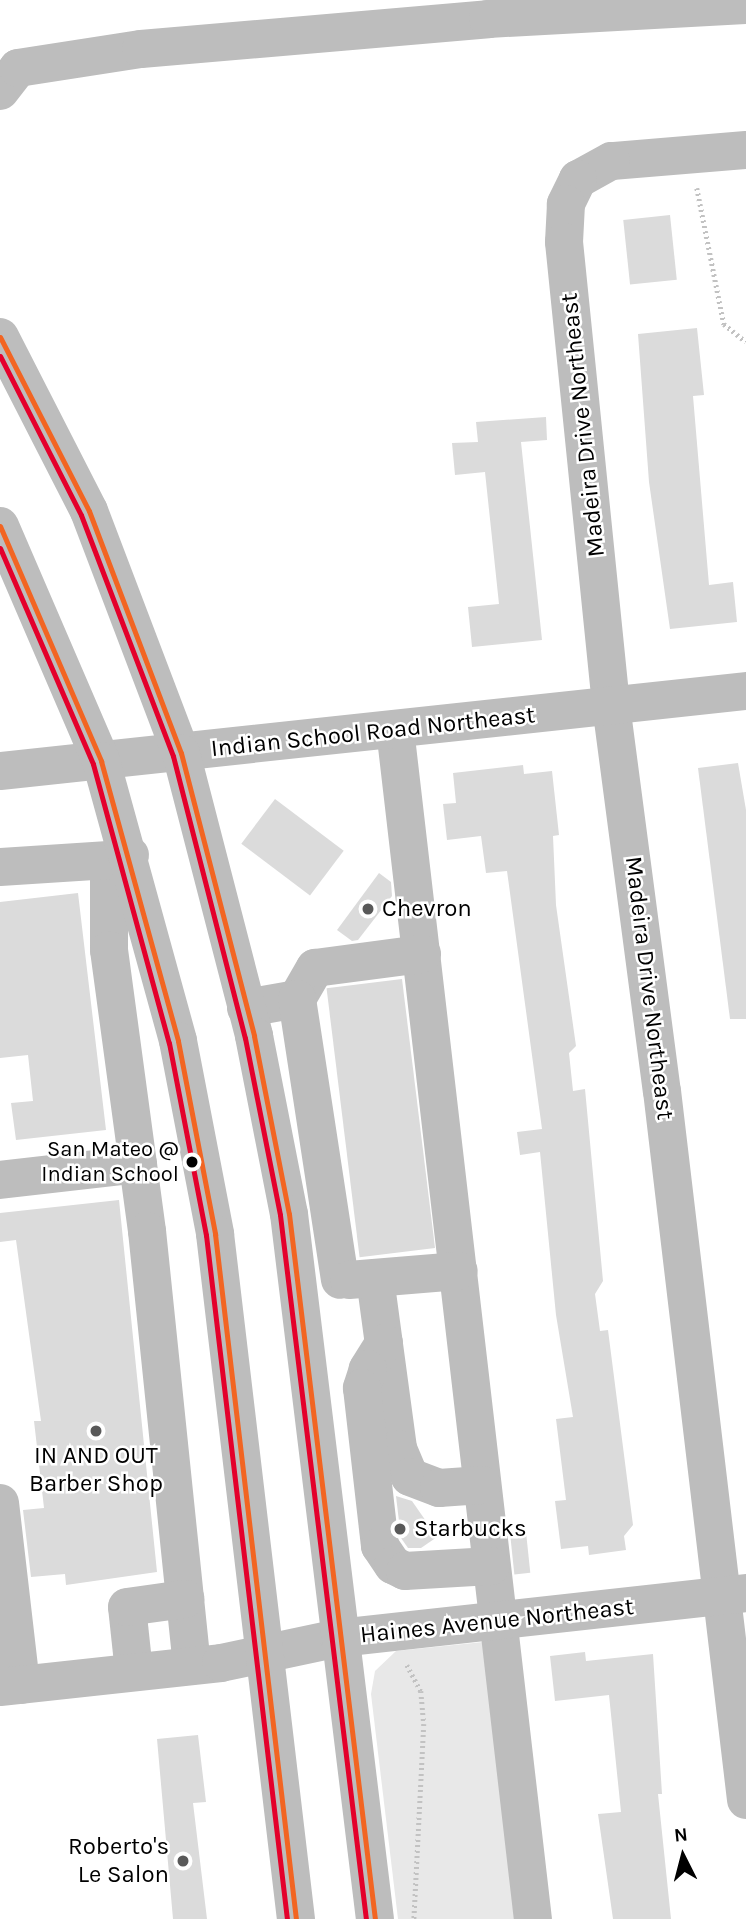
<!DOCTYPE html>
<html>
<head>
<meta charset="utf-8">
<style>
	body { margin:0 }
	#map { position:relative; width:746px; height:1919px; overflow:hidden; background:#fff; font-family:Karla,sans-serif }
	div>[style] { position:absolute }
	.green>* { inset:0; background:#e8e8e8 }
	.building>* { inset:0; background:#dbdbdb; transform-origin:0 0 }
	.path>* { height:4.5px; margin-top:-2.25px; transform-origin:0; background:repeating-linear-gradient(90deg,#c2c2c2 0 2px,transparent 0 5.5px) }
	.minor>* { height:38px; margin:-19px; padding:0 19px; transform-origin:19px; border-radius:19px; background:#bdbdbd }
	.major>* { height:38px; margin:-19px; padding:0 19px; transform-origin:19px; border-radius:19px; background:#bdbdbd }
	.highway>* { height:38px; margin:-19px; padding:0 19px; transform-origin:19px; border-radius:19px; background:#bdbdbd }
	.bus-1>* { height:5px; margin:-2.5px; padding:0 2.5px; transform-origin:2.5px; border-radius:2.5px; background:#f26522 }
	.bus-2>* { height:5px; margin:-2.5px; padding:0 2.5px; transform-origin:2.5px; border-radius:2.5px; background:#e4002b }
	.dots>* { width:19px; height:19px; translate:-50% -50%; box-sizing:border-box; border:4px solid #fff; border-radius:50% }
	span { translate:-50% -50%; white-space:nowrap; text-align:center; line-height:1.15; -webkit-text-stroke:5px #fff; paint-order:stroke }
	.bus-label { font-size:22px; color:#000 }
	.right { translate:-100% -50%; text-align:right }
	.street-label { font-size:24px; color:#000 }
	.poi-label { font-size:24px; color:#000 }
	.left { translate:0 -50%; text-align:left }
	.north { position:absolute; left:648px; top:1821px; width:70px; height:70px; -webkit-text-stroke:5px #fff; paint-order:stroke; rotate:354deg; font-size:19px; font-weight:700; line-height:28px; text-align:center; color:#000 }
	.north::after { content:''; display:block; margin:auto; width:24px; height:32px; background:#000; clip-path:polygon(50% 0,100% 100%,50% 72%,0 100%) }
</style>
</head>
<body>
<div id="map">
	<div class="green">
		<div style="clip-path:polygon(493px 1641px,525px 1919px,398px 1919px,371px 1694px,375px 1671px,396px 1651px)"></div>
	</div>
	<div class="building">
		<div style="left:670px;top:215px;width:65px;height:47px;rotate:84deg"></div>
		<div style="clip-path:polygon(697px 328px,704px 395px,693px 396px,709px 585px,733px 582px,737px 622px,670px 629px,649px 482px,638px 334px)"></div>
		<div style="clip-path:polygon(546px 417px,547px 440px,521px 442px,542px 640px,472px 647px,468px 607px,499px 604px,485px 472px,455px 475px,452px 443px,478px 442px,476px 422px)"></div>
		<div style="clip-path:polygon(738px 763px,746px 810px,746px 1019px,730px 1019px,698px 768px)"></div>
		<div style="clip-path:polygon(523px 765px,524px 774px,552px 771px,559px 835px,553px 836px,556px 905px,576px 1046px,569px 1053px,573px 1091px,585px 1089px,603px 1281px,595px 1294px,600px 1331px,608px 1330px,633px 1525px,624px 1536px,626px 1550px,589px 1555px,588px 1546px,561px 1549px,555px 1501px,566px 1500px,556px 1419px,573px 1417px,556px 1315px,540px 1152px,520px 1155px,517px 1132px,542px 1129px,507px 871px,486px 873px,481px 836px,447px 840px,443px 804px,456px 803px,453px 773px)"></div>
		<div style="left:275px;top:799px;width:86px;height:56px;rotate:37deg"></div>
		<div style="clip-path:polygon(379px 873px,391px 882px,392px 896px,358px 940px,352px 941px,337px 930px)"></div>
		<div style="clip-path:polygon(78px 893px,106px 1130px,16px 1140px,11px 1103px,33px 1101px,28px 1055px,0 1058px,0 902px)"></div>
		<div style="left:402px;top:979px;width:271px;height:76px;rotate:83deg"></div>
		<div style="clip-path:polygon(119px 1200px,157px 1572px,66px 1585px,65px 1574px,31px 1577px,23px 1510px,44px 1508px,34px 1421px,41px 1421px,16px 1240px,0 1242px,0 1213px)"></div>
		<div style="clip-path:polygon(396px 1496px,412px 1501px,437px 1537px,421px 1548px,408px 1548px,401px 1538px)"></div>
		<div style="left:526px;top:1532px;width:41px;height:16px;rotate:84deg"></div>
		<div style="clip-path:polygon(585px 1652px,586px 1661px,653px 1654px,662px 1794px,658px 1794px,671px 1919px,613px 1919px,598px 1814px,621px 1812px,609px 1695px,555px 1701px,550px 1656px)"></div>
		<div style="clip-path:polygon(198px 1735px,206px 1802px,193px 1803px,207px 1919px,173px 1919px,157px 1739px)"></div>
	</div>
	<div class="path">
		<div style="left:697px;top:188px;width:139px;rotate:78.8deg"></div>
		<div style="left:724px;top:324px;width:28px;rotate:39deg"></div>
		<div style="left:407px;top:1665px;width:30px;rotate:62deg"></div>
		<div style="left:421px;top:1691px;width:33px;rotate:85deg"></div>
		<div style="left:424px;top:1724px;width:195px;rotate:92.9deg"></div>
	</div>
	<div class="minor">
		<div style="left:746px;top:150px;width:135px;rotate:175.3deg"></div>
		<div style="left:611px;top:161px;width:38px;rotate:151deg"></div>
		<div style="left:578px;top:179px;width:28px;rotate:116deg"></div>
		<div style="left:566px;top:204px;width:38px;rotate:93deg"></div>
		<div style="left:564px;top:242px;width:465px;rotate:84.2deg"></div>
		<div style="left:611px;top:705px;width:389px;rotate:82.5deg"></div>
		<div style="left:662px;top:1091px;width:714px;rotate:83.24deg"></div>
		<div style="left:395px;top:729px;width:1198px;rotate:83.39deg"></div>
		<div style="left:0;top:771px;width:750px;rotate:-6.12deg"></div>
		<div style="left:130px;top:855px;width:22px;rotate:167deg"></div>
		<div style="left:109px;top:860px;width:90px;rotate:90deg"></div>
		<div style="left:109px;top:950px;width:284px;rotate:82.3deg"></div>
		<div style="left:147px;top:1231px;width:437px;rotate:84.1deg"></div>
		<div style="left:0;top:867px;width:109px;rotate:-3.7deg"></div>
		<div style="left:297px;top:999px;width:36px;rotate:-60deg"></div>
		<div style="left:315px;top:968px;width:108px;rotate:-7.5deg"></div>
		<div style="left:246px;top:1008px;width:52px;rotate:-10deg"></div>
		<div style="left:297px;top:999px;width:284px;rotate:81.3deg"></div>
		<div style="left:0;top:1180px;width:139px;rotate:-6.6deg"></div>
		<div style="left:375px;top:1278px;width:173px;rotate:82.3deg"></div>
		<div style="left:398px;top:1449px;width:30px;rotate:67deg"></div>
		<div style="left:410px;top:1477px;width:31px;rotate:21deg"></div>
		<div style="left:439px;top:1488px;width:43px;rotate:-4deg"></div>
		<div style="left:349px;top:1280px;width:110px;rotate:-4.7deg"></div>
		<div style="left:384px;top:1343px;width:31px;rotate:122deg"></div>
		<div style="left:368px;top:1369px;width:20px;rotate:108deg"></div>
		<div style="left:362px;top:1388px;width:159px;rotate:83.5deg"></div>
		<div style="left:380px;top:1546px;width:23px;rotate:56deg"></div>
		<div style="left:393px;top:1565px;width:13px;rotate:27deg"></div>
		<div style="left:405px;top:1571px;width:86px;rotate:-3.3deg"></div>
		<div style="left:0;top:1503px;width:183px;rotate:83.4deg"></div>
		<div style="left:134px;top:1672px;width:65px;rotate:-96.1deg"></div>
		<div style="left:127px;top:1607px;width:59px;rotate:-7.9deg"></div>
		<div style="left:0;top:1687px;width:222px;rotate:-6.2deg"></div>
		<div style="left:221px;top:1663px;width:121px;rotate:-12deg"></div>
		<div style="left:339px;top:1638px;width:409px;rotate:-6.3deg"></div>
	</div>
	<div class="major">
		<div style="left:0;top:337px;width:195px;rotate:62.9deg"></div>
		<div style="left:89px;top:511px;width:259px;rotate:69.2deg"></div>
		<div style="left:181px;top:753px;width:292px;rotate:75.5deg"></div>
		<div style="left:254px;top:1036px;width:181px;rotate:78.9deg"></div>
		<div style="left:289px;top:1214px;width:710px;rotate:83.05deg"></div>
		<div style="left:0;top:526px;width:256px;rotate:66.7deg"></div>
		<div style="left:101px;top:761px;width:290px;rotate:74.6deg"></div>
		<div style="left:178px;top:1041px;width:197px;rotate:79.1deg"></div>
		<div style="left:215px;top:1234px;width:690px;rotate:83.26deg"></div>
	</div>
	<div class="highway">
		<div style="left:0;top:91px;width:29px;rotate:-52deg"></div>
		<div style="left:18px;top:68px;width:124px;rotate:-8.8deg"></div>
		<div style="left:141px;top:49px;width:348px;rotate:-4.9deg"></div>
		<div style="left:488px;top:19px;width:258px;rotate:-3.1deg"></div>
	</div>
	<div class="bus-1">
		<div style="left:0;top:337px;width:195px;rotate:62.9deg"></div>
		<div style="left:89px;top:511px;width:259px;rotate:69.2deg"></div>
		<div style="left:181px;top:753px;width:292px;rotate:75.5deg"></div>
		<div style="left:254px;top:1036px;width:181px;rotate:78.9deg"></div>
		<div style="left:289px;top:1214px;width:710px;rotate:83.05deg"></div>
		<div style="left:0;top:526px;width:256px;rotate:66.7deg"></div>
		<div style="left:101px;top:761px;width:290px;rotate:74.6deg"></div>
		<div style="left:178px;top:1041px;width:197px;rotate:79.1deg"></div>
		<div style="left:215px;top:1234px;width:690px;rotate:83.26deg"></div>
	</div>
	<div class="bus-2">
		<div style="left:0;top:356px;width:178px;rotate:63deg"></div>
		<div style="left:81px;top:515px;width:258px;rotate:69.1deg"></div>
		<div style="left:173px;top:756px;width:291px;rotate:75.7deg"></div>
		<div style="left:245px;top:1038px;width:180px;rotate:78.8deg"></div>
		<div style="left:280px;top:1215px;width:709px;rotate:83.04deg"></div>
		<div style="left:0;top:548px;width:235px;rotate:66.7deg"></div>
		<div style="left:93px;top:764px;width:289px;rotate:74.8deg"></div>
		<div style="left:169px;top:1043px;width:196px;rotate:79.1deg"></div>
		<div style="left:206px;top:1235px;width:689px;rotate:83.25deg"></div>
	</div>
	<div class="dots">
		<div style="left:368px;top:909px;background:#595959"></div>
		<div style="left:192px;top:1162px;background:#000"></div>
		<div style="left:96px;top:1431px;background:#595959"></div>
		<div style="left:400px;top:1529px;background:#595959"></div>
		<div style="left:183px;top:1861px;background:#595959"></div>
	</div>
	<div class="bus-label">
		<span class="right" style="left:179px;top:1162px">San Mateo @<br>Indian School</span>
	</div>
	<div class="street-label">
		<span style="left:583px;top:425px;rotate:-96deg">Madeira Drive Northeast</span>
		<span style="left:373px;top:732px;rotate:-6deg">Indian School Road Northeast</span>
		<span style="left:649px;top:988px;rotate:83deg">Madeira Drive Northeast</span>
		<span style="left:497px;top:1621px;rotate:-6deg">Haines Avenue Northeast</span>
	</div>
	<div class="poi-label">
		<span class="left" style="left:382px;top:909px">Chevron</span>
		<span style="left:96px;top:1470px">IN AND OUT<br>Barber Shop</span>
		<span class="left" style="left:414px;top:1529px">Starbucks</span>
		<span class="right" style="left:169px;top:1861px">Roberto's<br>Le Salon</span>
	</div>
	<div class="north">N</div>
</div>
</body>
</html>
